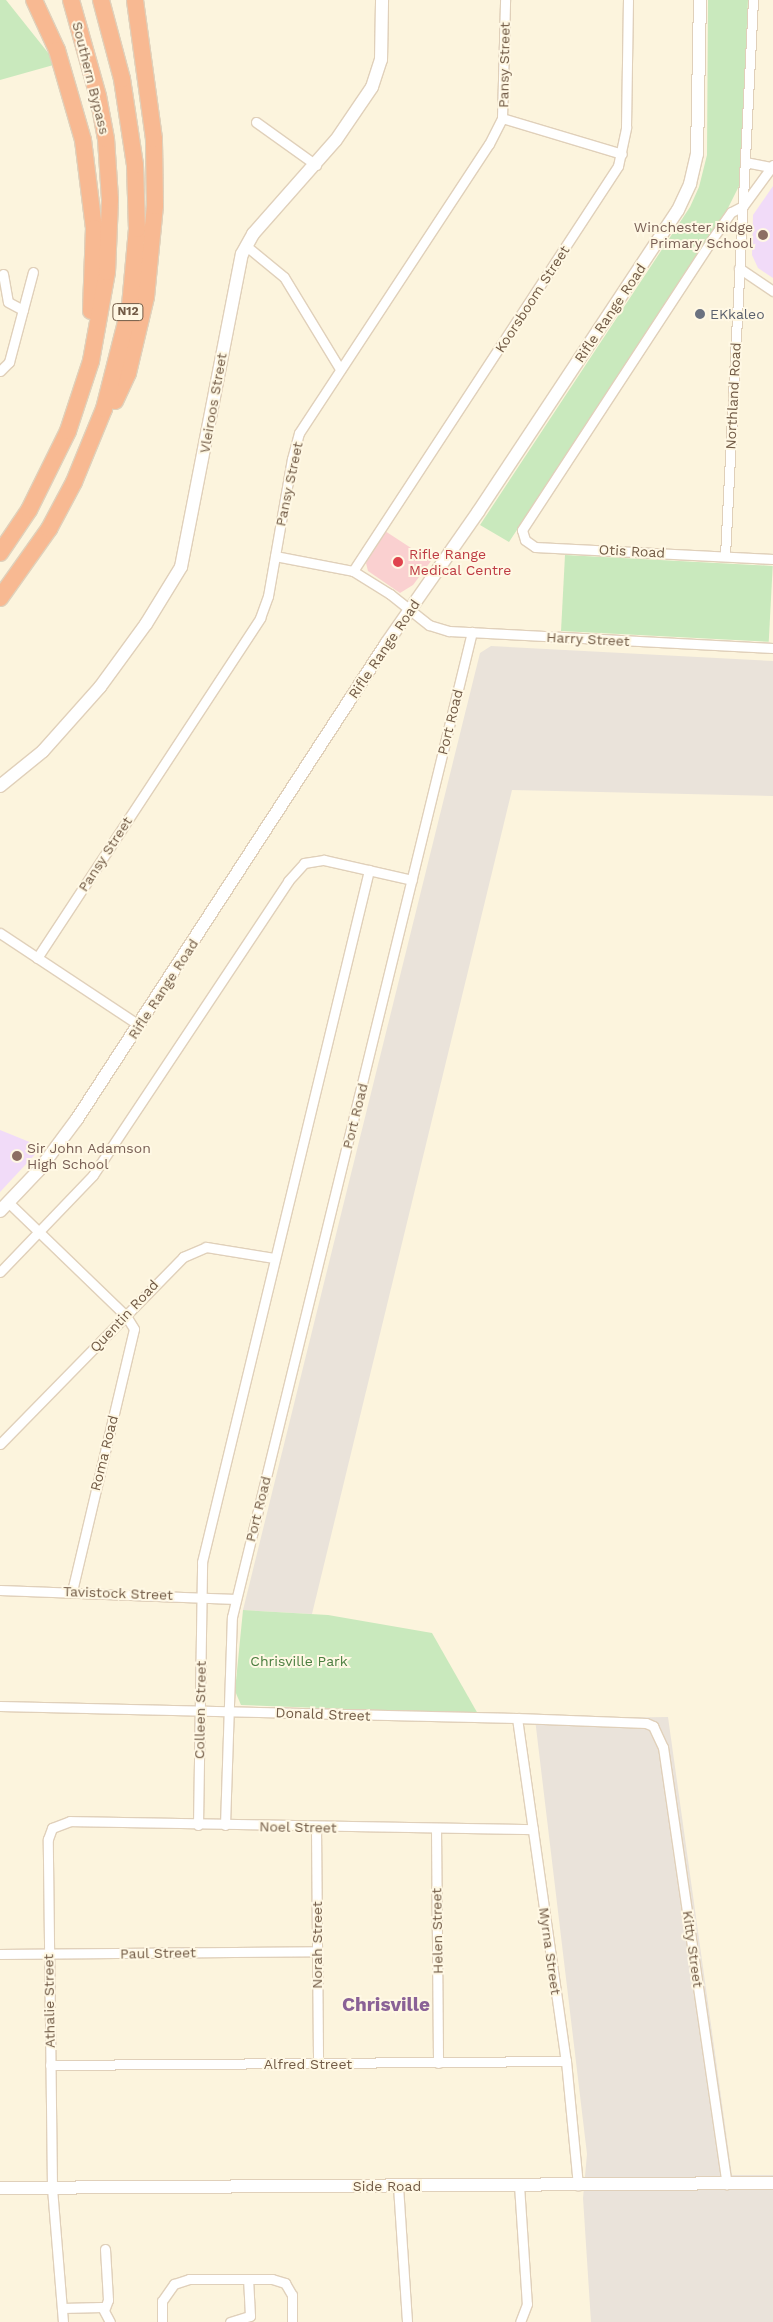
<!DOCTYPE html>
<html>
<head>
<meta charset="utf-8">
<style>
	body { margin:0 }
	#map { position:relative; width:773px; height:2322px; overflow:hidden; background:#fcf4dd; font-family:"Work Sans",sans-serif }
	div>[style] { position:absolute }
	.industrial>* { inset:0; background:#eae3da }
	.education>* { inset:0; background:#f1dbf8 }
	.medical>* { inset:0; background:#fad0d0 }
	.green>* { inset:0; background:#c9e9bd; transform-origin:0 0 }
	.roads { filter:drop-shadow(1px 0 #e0d0ba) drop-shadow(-1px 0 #e0d0ba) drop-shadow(0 1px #e0d0ba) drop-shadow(0 -1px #e0d0ba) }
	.street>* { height:9px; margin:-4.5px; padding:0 4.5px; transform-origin:4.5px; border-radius:4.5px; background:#fff }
	.secondary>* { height:12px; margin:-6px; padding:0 6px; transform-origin:6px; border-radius:6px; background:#fff }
	.highway>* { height:16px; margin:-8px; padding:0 8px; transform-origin:8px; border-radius:8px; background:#f8b992 }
	.dots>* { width:14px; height:14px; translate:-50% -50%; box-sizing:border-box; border:2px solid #fff8e4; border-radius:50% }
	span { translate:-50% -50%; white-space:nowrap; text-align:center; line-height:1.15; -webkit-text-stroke:4px #fff8e4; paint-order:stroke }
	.shield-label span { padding:1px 4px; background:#fff8e4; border:1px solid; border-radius:4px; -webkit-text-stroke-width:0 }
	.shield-label { font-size:12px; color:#725b46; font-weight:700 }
	.street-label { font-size:14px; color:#725b46 }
	.education-label { font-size:14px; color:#785e54 }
	.right { translate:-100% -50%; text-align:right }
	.left { translate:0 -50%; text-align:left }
	.worship-label { font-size:14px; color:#5b616d }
	.health-label { font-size:14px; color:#be3a42 }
	.park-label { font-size:14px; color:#4b7e40 }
	.district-label { font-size:19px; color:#8a6196; font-weight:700 }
</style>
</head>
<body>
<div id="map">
	<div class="industrial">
		<div style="clip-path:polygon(491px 646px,773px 661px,773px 796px,512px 790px,312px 1614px,243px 1610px,480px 653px)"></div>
		<div style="clip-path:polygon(668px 1717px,732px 2175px,773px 2175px,773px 2322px,591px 2322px,583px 2198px,587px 2154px,535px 1719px)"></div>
	</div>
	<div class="education">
		<div style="clip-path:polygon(773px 186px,773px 278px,758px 268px,752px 255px,753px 215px)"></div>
		<div style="clip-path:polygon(0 1130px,42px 1147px,0 1192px)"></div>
	</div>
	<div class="medical">
		<div style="clip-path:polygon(385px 531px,431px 561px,413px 585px,400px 593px,368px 571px,366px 563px)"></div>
	</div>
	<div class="green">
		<div style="clip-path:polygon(0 0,6px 0,57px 64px,0 80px)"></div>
		<div style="clip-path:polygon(708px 0,748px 0,740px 184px,723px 218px,509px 542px,480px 525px,690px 207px,699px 187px,707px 155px)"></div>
		<div style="left:565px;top:555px;width:208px;height:76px;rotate:3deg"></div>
		<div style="clip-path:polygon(243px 1610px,328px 1615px,432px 1633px,478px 1714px,241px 1705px,235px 1691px)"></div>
	</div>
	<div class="roads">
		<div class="street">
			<div style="left:502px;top:118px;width:125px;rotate:16.7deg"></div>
			<div style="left:256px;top:122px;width:74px;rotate:35.6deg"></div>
			<div style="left:745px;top:162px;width:26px;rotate:11deg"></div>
			<div style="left:773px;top:165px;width:51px;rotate:126.2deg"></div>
			<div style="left:743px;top:206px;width:13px;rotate:153deg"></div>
			<div style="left:731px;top:212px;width:32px;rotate:125deg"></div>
			<div style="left:713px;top:238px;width:349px;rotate:123.2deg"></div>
			<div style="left:522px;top:530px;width:10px;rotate:73deg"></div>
			<div style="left:525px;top:540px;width:12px;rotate:35deg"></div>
			<div style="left:535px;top:547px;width:238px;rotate:2.9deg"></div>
			<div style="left:245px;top:245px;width:50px;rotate:39.4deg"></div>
			<div style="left:284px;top:277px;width:108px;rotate:58.7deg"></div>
			<div style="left:739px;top:268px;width:41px;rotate:34.1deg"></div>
			<div style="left:3px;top:274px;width:28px;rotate:80deg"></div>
			<div style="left:8px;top:302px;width:17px;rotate:28deg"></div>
			<div style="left:0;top:371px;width:13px;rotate:-45deg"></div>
			<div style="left:9px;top:362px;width:93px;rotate:-75.1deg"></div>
			<div style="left:275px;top:556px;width:79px;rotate:10.9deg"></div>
			<div style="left:353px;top:571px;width:44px;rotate:31.9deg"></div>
			<div style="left:390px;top:594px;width:50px;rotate:38.5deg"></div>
			<div style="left:429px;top:625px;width:21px;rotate:17deg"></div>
			<div style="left:449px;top:631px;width:324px;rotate:3deg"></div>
			<div style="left:725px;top:556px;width:557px;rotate:-87.12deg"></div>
			<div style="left:353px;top:571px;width:484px;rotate:-56.8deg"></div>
			<div style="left:618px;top:166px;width:40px;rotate:-78deg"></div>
			<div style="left:626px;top:127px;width:127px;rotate:-89.1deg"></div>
			<div style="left:0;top:933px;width:167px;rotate:33.5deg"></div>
			<div style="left:37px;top:958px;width:407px;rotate:-56.7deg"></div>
			<div style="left:260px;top:618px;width:23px;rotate:-70deg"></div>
			<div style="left:268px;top:596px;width:139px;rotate:-80.1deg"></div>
			<div style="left:292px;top:459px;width:27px;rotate:-75deg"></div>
			<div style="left:299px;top:433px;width:346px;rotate:-56.7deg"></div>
			<div style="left:489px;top:144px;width:29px;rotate:-63deg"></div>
			<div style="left:502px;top:118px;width:118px;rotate:-88.5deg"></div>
			<div style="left:9px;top:1203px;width:163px;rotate:44deg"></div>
			<div style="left:126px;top:1316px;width:15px;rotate:58deg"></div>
			<div style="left:134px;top:1329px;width:270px;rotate:103.3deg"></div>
			<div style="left:0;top:1272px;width:134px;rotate:-46.2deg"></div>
			<div style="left:93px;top:1175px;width:353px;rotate:-56.4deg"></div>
			<div style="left:288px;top:881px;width:24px;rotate:-48deg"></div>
			<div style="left:304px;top:863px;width:20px;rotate:-9deg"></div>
			<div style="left:324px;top:860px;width:90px;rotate:12.8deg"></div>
			<div style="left:0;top:1444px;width:262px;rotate:-45.6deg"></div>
			<div style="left:183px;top:1257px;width:25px;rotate:-23deg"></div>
			<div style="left:206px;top:1247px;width:69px;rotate:9.2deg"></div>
			<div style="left:0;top:1590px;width:236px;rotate:2.2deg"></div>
			<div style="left:0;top:1706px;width:517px;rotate:1.33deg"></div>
			<div style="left:517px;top:1718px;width:129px;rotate:2.2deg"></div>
			<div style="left:646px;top:1723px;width:8px;rotate:23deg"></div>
			<div style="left:653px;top:1726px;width:23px;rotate:65deg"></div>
			<div style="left:663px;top:1747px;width:442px;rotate:81.7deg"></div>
			<div style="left:517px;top:1718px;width:346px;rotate:81.9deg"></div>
			<div style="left:566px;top:2061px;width:125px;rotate:84.5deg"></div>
			<div style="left:198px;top:1825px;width:263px;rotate:-89.1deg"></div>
			<div style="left:202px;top:1562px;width:712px;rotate:-76.43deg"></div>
			<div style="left:225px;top:1825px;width:208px;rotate:-88.1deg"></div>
			<div style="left:232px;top:1617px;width:1014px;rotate:-76.31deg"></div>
			<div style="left:316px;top:1827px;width:236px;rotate:89.5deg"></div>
			<div style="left:436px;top:1828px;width:235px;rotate:89.5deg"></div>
			<div style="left:0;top:1954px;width:317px;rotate:-0.5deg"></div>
			<div style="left:50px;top:2065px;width:516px;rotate:-0.44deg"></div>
			<div style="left:519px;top:2185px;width:119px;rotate:86.2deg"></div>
			<div style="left:527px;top:2304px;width:19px;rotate:111deg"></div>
			<div style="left:398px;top:2186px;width:136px;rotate:86.2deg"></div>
			<div style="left:105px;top:2249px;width:51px;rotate:86.6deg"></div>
			<div style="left:108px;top:2300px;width:9px;rotate:111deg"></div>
			<div style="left:62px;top:2308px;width:40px;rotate:-1.4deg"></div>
			<div style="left:102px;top:2307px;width:17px;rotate:62deg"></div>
			<div style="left:63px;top:2322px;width:135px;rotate:-94.7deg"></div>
			<div style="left:52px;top:2187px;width:348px;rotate:-90.7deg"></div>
			<div style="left:48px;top:1839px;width:12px;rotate:-70deg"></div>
			<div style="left:52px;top:1828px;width:19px;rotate:-21deg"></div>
			<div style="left:70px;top:1821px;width:463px;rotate:1deg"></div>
			<div style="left:162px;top:2322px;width:21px;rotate:-90deg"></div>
			<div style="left:162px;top:2301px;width:21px;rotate:-55deg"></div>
			<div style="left:174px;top:2284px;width:16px;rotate:-18deg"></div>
			<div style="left:189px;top:2279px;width:83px"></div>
			<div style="left:272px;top:2279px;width:14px;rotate:17deg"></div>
			<div style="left:285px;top:2283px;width:14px;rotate:60deg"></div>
			<div style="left:292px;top:2295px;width:27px;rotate:90deg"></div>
			<div style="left:230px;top:2322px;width:21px;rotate:-17deg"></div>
			<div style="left:250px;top:2316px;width:37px;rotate:-93deg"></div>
		</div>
		<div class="secondary">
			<div style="left:0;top:786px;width:55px;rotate:-39.1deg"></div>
			<div style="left:43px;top:751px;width:86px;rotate:-48.3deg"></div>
			<div style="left:100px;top:687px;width:78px;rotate:-53.9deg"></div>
			<div style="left:146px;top:624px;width:67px;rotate:-58.4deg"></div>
			<div style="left:181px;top:567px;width:319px;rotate:-79deg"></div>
			<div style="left:242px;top:254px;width:23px;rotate:-61deg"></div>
			<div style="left:253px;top:234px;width:125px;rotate:-48.6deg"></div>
			<div style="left:336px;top:140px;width:64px;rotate:-55.8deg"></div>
			<div style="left:372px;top:87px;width:28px;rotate:-72deg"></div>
			<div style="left:381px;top:60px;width:60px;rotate:-89deg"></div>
			<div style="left:0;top:1211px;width:57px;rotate:-46.4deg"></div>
			<div style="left:39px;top:1170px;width:64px;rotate:-53.3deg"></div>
			<div style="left:77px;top:1119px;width:567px;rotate:-56.95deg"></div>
			<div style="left:386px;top:644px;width:161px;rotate:-55.1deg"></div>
			<div style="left:478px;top:512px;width:362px;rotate:-56.5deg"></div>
			<div style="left:678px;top:210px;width:29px;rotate:-65deg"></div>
			<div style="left:690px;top:184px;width:31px;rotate:-77deg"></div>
			<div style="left:697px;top:154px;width:154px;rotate:-88.9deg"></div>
			<div style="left:0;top:2188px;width:773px;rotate:-0.37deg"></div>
		</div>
		<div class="highway">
			<div style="left:34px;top:0;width:55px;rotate:65.3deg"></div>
			<div style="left:57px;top:50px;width:94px;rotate:73.9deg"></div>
			<div style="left:83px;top:140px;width:89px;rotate:82.9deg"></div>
			<div style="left:94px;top:228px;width:83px;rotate:92.1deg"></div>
			<div style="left:115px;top:401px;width:31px;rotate:-65deg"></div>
			<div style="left:128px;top:373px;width:78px;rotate:-76.7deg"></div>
			<div style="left:146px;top:297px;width:91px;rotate:-84.4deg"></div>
			<div style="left:155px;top:206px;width:67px;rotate:-90.9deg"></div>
			<div style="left:154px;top:139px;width:140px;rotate:-97.8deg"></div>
			<div style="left:0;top:553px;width:52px;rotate:-56deg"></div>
			<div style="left:29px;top:510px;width:88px;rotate:-63.7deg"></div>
			<div style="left:68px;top:431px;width:74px;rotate:-71.8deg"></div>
			<div style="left:91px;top:361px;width:90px;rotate:-79.8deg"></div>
			<div style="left:107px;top:272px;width:73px;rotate:-87.6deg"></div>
			<div style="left:110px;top:199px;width:60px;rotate:-93.8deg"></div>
			<div style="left:106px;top:139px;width:44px;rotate:-100.5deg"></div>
			<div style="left:98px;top:96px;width:100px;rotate:-105.7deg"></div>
			<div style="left:0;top:598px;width:85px;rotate:-54.6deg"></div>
			<div style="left:49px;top:529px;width:53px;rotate:-62deg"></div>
			<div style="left:74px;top:482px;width:79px;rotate:-67.7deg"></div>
			<div style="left:104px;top:409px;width:106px;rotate:-75.8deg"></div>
			<div style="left:130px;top:306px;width:77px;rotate:-84.8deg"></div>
			<div style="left:137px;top:229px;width:64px;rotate:-91.8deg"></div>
			<div style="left:135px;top:165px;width:87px;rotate:-98.6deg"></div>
			<div style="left:122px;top:79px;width:82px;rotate:-104.9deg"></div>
		</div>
	</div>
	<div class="dots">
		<div style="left:763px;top:235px;background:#8d6e63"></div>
		<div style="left:700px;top:314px;background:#6b7280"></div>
		<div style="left:398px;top:562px;background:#e0444e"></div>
		<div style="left:17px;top:1156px;background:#8d6e63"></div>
	</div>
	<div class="shield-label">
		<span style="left:128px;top:312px">N12</span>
	</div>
	<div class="street-label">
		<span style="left:504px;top:65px;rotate:-89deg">Pansy Street</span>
		<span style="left:91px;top:78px;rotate:76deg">Southern Bypass</span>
		<span style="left:532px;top:299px;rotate:-57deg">Koorsboom Street</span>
		<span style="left:610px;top:313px;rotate:-56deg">Rifle Range Road</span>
		<span style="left:733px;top:396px;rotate:-87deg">Northland Road</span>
		<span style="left:213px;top:403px;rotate:-80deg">Vleiroos Street</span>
		<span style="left:289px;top:484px;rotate:-78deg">Pansy Street</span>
		<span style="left:632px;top:551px;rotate:3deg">Otis Road</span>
		<span style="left:588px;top:639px;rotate:3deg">Harry Street</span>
		<span style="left:384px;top:649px;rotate:-56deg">Rifle Range Road</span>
		<span style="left:450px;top:722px;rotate:-76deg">Port Road</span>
		<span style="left:105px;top:854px;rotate:-57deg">Pansy Street</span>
		<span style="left:163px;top:989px;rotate:-57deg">Rifle Range Road</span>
		<span style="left:355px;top:1116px;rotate:-76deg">Port Road</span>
		<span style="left:124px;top:1316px;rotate:-47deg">Quentin Road</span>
		<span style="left:104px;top:1453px;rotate:-76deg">Roma Road</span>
		<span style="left:258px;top:1509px;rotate:-76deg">Port Road</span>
		<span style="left:118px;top:1593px;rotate:2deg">Tavistock Street</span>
		<span style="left:200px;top:1710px;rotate:-89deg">Colleen Street</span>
		<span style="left:323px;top:1714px;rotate:2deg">Donald Street</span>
		<span style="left:298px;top:1827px;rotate:1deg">Noel Street</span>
		<span style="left:437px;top:1931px;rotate:-91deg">Helen Street</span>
		<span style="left:317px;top:1945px;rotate:-90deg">Norah Street</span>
		<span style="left:693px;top:1949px;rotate:82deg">Kitty Street</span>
		<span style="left:550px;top:1951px;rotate:82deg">Myrna Street</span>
		<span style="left:158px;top:1953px;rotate:-1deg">Paul Street</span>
		<span style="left:49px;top:2001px;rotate:-91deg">Athalie Street</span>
		<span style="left:308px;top:2064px">Alfred Street</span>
		<span style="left:387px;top:2186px">Side Road</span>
	</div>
	<div class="education-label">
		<span class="right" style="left:753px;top:235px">Winchester Ridge<br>Primary School</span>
		<span class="left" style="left:27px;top:1156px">Sir John Adamson<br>High School</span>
	</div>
	<div class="worship-label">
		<span class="left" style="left:710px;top:314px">EKkaleo</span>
	</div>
	<div class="health-label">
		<span class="left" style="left:409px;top:562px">Rifle Range<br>Medical Centre</span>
	</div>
	<div class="park-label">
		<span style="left:299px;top:1661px">Chrisville Park</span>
	</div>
	<div class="district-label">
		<span style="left:386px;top:2005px">Chrisville</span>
	</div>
</div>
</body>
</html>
